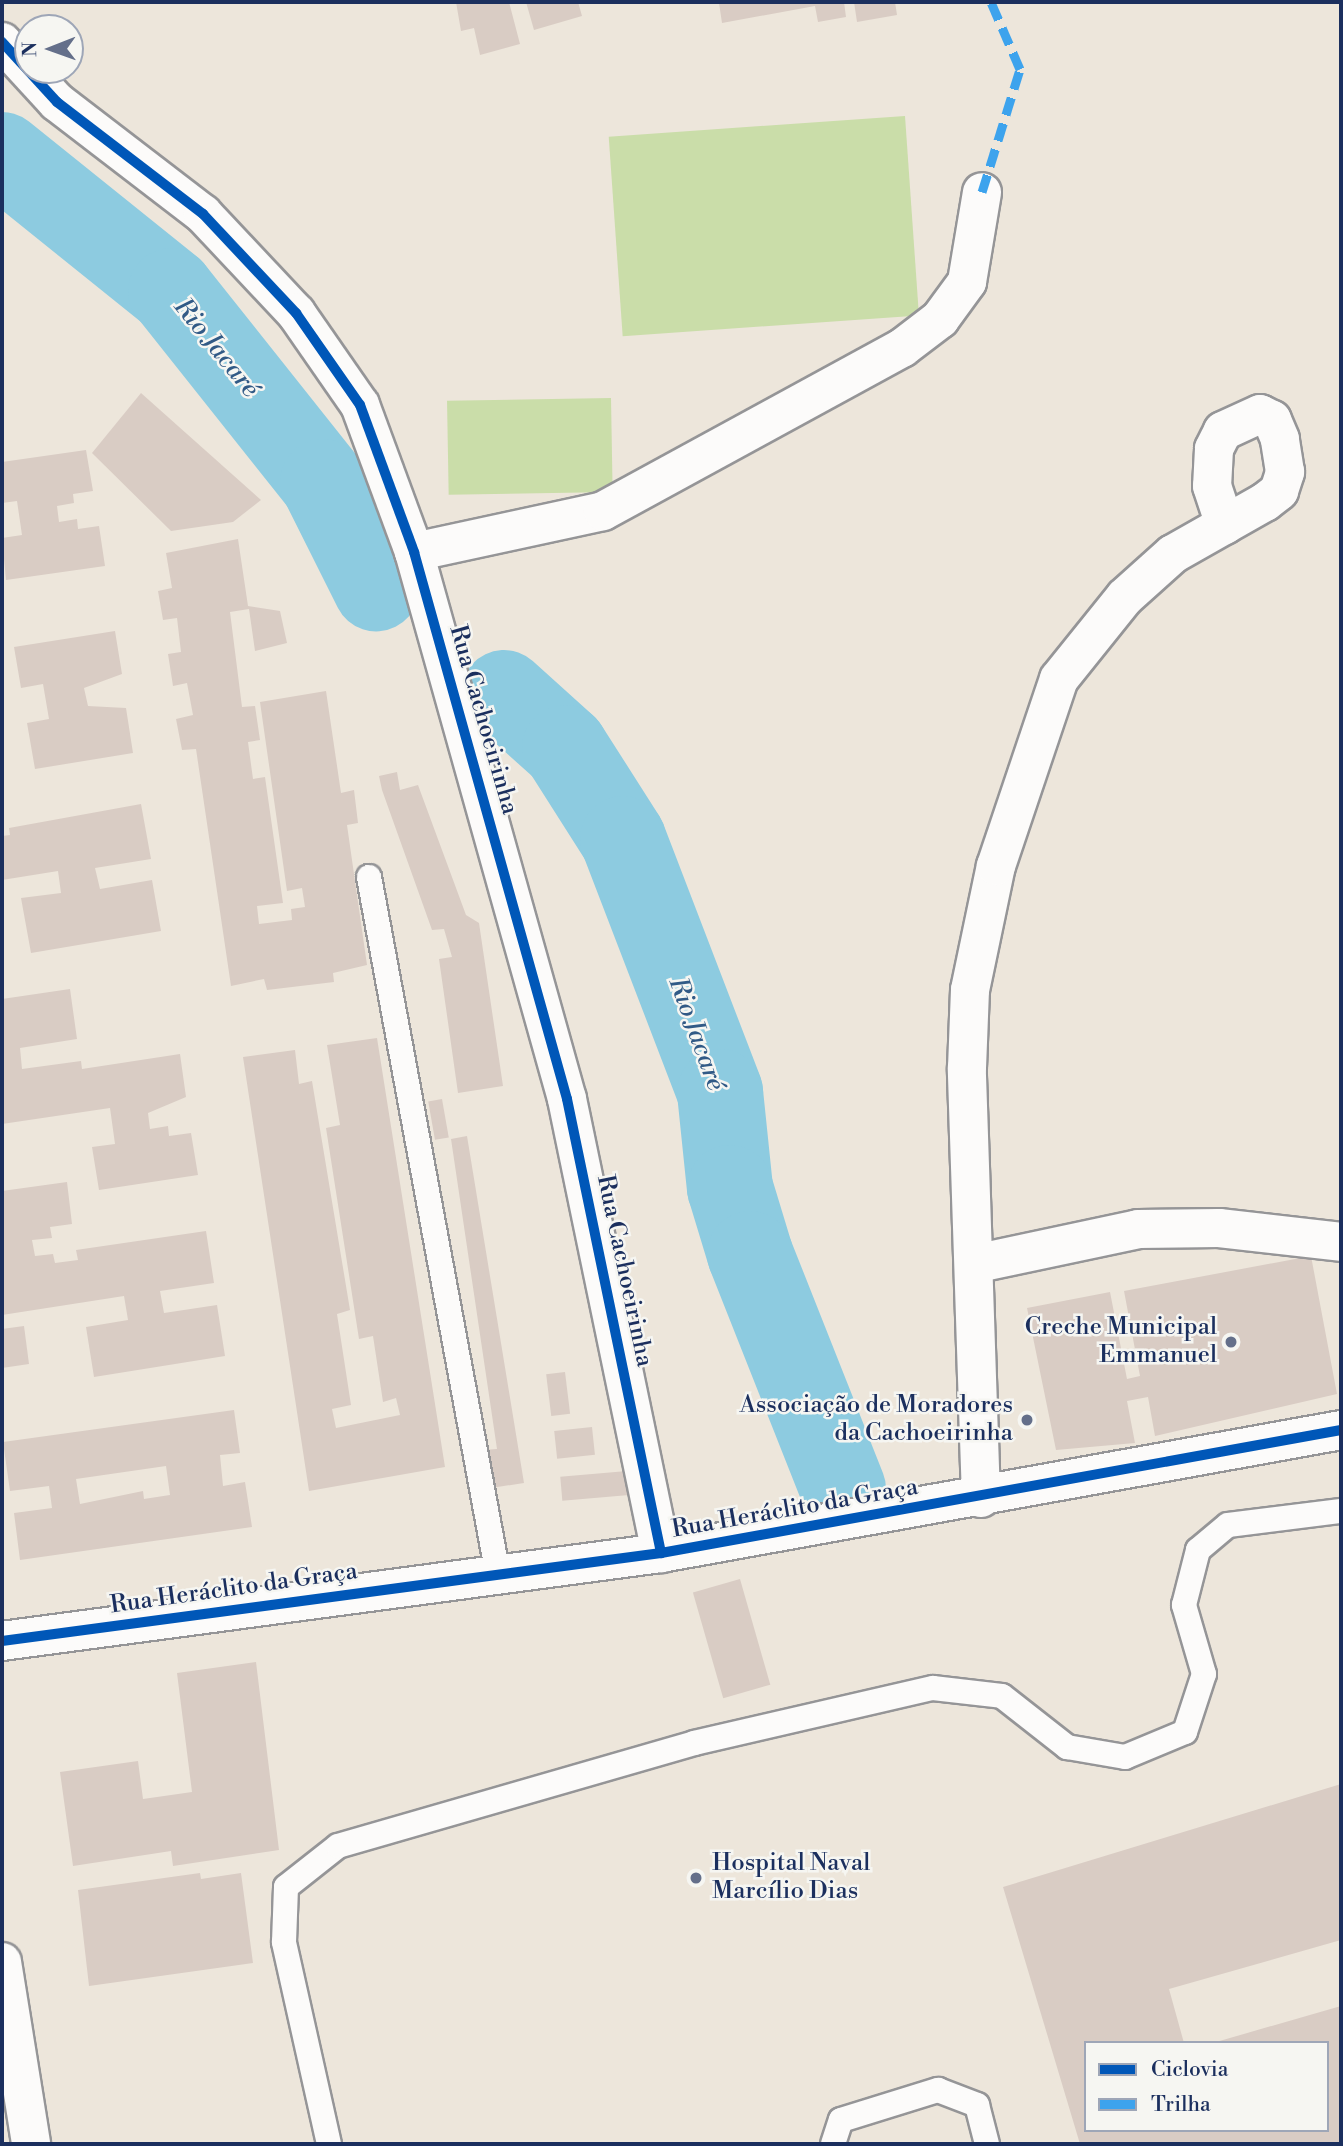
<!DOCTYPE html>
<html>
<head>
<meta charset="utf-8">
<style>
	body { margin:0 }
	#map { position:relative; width:1343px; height:2146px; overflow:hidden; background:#ede6db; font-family:"Libre Bodoni",serif }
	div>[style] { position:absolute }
	.green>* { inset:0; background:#cadda9; transform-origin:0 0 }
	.river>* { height:86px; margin:-43px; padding:0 43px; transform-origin:43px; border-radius:43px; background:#8dcbe0 }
	.building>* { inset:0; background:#d9ccc4; transform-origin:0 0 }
	.roads { filter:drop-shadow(2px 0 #959597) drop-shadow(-2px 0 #959597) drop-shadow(0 2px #959597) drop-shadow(0 -2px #959597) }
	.lane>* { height:24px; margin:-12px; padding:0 12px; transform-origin:12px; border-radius:12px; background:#fcfbfa }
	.street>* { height:38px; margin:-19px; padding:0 19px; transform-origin:19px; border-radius:19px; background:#fcfbfa }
	.quiet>* { height:9px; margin-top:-4.5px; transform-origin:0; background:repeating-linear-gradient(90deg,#3da3ed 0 18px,transparent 0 27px) }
	.cycleway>* { height:10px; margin:-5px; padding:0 5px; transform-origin:5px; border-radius:5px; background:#0057b8 }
	.dots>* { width:19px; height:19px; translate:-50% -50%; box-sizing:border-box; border:4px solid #f6f6f2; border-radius:50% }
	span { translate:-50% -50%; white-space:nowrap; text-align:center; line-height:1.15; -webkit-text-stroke:5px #f6f6f2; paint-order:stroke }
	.street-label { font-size:24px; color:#1b2f5e }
	.poi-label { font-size:24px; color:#1b2f5e }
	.right { translate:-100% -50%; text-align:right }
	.left { translate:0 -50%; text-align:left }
	.water-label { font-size:26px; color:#315a86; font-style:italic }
	.frame { position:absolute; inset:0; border:4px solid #1b2f5e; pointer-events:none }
	.legend { position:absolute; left:1084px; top:2041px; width:245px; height:91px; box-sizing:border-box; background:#f6f6f2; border:2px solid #9ea6b7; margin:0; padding:9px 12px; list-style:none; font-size:21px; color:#1b2f5e }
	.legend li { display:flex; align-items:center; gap:14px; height:35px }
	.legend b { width:35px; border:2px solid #9ea6b7 }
	.north { position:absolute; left:14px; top:14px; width:70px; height:70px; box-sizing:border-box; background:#f6f6f2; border:2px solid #9ea6b7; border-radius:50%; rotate:269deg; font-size:19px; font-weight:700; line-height:28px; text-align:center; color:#1b2f5e }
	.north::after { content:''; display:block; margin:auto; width:24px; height:32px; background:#646f8a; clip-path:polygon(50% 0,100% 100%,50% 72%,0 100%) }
</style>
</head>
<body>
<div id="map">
	<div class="green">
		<div style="left:905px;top:116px;width:200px;height:297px;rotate:86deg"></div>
		<div style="left:611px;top:398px;width:94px;height:164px;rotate:89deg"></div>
	</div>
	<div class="river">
		<div style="left:2px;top:155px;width:217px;rotate:38.8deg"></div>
		<div style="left:171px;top:291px;width:244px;rotate:51.5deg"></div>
		<div style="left:323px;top:482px;width:119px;rotate:63.4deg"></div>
		<div style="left:504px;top:693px;width:82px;rotate:42deg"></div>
		<div style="left:565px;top:748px;width:108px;rotate:57.5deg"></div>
		<div style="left:623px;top:839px;width:271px;rotate:69deg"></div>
		<div style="left:720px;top:1092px;width:97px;rotate:84.1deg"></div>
		<div style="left:730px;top:1188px;width:69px;rotate:73.1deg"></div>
		<div style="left:750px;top:1254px;width:253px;rotate:68.4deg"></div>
	</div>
	<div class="building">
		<div style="clip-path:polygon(456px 2px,509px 2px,520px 44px,480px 55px,474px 28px,461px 31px)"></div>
		<div style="clip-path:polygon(526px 2px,578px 2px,582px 16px,534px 30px)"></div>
		<div style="clip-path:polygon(844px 2px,846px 17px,818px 22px,815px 6px,722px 23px,719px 3px)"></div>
		<div style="clip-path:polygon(854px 2px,895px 2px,897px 15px,857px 22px)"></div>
		<div style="clip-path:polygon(141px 393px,261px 500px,233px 522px,171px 531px,92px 453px)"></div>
		<div style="clip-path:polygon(86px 450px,93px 491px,73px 494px,74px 503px,57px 506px,59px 522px,77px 519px,78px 529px,99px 526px,105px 566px,6px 580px,2px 538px,22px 535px,17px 501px,2px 503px,2px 462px)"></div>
		<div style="clip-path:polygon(238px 539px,248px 606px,280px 611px,287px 643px,255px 651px,249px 609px,230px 612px,242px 707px,255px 706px,260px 740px,248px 742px,253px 779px,265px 777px,283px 903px,257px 906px,259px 924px,292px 920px,291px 909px,305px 907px,302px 888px,287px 891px,260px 702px,326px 691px,341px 793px,354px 790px,358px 823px,347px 825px,367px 965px,333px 973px,334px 982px,267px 990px,264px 979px,231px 986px,196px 749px,182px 750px,176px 719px,193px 715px,187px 683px,173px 686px,168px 654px,181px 652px,177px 618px,163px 620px,158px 591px,172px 588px,166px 553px)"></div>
		<div style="clip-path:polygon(115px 631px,122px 674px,84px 688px,88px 706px,126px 708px,133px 753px,35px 769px,27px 723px,49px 719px,43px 684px,21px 688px,14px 647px)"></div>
		<div style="clip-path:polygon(397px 772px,400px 790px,418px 785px,466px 915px,479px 923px,503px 1086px,458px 1093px,439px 959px,452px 957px,444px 929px,432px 930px,382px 790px,379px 776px)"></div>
		<div style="clip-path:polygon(141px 804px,151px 859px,95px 868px,100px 889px,152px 880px,161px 931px,31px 953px,21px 898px,61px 893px,58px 871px,2px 880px,2px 836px,10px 835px,9px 828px)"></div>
		<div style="clip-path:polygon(70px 989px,77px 1039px,20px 1048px,22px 1069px,81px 1061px,82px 1069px,180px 1054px,186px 1097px,148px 1113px,150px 1129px,168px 1126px,169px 1136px,191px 1133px,198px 1175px,99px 1190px,92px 1147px,115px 1144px,110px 1108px,2px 1124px,2px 999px)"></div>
		<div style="clip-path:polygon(377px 1038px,445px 1467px,309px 1491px,243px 1057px,295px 1050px,299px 1084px,312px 1081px,350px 1310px,337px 1314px,351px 1405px,332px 1409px,336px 1428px,400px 1415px,396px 1398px,383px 1402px,373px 1336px,359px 1339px,326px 1128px,340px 1125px,327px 1045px)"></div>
		<div style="left:442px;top:1099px;width:39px;height:14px;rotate:80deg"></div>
		<div style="clip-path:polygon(467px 1136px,524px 1483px,491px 1488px,484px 1450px,497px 1449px,451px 1139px)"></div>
		<div style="clip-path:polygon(67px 1182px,72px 1224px,50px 1227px,52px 1238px,32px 1240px,35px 1256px,53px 1254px,55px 1263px,78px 1260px,76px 1250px,206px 1231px,214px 1283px,160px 1291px,164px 1313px,217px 1305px,225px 1356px,94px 1377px,86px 1327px,128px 1320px,124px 1296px,2px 1315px,2px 1191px)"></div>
		<div style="clip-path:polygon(1311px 1256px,1337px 1394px,1155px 1436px,1148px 1397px,1127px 1401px,1135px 1443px,1056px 1450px,1027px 1308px,1110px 1292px,1127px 1379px,1140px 1376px,1124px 1291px)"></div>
		<div style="clip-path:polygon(24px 1326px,29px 1364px,2px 1368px,2px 1329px)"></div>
		<div style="left:565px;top:1372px;width:42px;height:19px;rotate:83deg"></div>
		<div style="clip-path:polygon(evenodd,234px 1410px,240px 1453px,220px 1455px,223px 1486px,245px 1482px,252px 1527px,20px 1560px,14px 1513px,52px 1508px,49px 1486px,10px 1491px,3px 1442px,234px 1410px,166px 1466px,170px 1495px,144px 1499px,143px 1491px,80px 1504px,76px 1479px,166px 1466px)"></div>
		<div style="left:592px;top:1427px;width:28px;height:38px;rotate:84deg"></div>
		<div style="left:627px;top:1471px;width:24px;height:67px;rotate:85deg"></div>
		<div style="left:740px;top:1579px;width:110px;height:49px;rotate:74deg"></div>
		<div style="clip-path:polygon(256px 1662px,279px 1850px,173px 1866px,171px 1851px,73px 1866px,60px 1772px,138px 1761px,143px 1799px,192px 1792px,177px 1673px)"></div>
		<div style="clip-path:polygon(1341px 1784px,1341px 1940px,1169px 1989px,1184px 2043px,1086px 2043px,1086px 2130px,1327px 2130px,1327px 2043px,1216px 2042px,1341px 2006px,1341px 2144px,1080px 2144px,1003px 1887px)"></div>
		<div style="clip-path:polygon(200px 1873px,201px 1879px,241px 1873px,253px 1963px,89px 1986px,78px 1890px)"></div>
	</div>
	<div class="roads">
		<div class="lane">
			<div style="left:369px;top:877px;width:710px;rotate:79.53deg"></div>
			<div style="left:329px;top:2144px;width:207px;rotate:-102.6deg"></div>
			<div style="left:284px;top:1942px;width:55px;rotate:-87.9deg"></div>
			<div style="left:286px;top:1887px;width:66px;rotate:-38.3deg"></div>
			<div style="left:338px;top:1846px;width:371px;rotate:-16.1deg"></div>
			<div style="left:694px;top:1743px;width:245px;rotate:-13deg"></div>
			<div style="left:933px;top:1688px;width:69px;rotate:6.6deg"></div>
			<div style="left:1002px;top:1696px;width:83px;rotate:38.1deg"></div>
			<div style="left:1067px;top:1747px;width:59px;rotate:9.8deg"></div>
			<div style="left:1125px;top:1757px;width:65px;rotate:-22.6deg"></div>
			<div style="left:1185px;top:1732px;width:61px;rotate:-71.9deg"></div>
			<div style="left:1204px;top:1674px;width:72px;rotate:-106.2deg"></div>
			<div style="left:1184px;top:1605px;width:57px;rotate:-75.7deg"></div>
			<div style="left:1198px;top:1550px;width:39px;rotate:-40deg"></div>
			<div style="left:1228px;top:1525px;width:114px;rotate:-7.1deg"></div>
			<div style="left:833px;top:2144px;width:25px;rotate:-72deg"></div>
			<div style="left:841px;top:2120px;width:102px;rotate:-17.2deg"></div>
			<div style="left:938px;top:2090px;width:42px;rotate:21deg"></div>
			<div style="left:977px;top:2105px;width:40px;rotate:75.6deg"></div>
		</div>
		<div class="street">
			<div style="left:2px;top:42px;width:81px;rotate:47.5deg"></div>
			<div style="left:57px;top:102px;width:184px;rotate:37.5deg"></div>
			<div style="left:203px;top:214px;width:136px;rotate:46.8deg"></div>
			<div style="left:296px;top:313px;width:112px;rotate:55.2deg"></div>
			<div style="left:360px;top:405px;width:157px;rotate:69.8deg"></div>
			<div style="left:414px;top:552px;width:568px;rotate:74.37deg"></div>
			<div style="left:567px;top:1099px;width:464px;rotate:78.3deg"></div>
			<div style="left:414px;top:552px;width:193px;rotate:-12.2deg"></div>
			<div style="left:603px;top:511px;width:341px;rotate:-28.6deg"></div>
			<div style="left:902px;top:348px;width:48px;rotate:-37.3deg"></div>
			<div style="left:940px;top:319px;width:46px;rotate:-53.9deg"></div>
			<div style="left:967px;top:282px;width:91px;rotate:-80.5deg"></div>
			<div style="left:974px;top:1264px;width:168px;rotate:-12deg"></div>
			<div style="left:1138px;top:1229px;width:81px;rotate:-0.7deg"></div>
			<div style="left:1219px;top:1228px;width:123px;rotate:6.5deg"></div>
			<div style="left:981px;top:1498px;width:430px;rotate:-91.9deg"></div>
			<div style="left:967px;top:1068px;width:78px;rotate:-87.8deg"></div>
			<div style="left:970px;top:990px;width:127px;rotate:-78.2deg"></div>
			<div style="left:996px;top:866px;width:197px;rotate:-71.4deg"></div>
			<div style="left:1059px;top:679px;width:105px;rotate:-51.2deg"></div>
			<div style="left:1125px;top:597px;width:64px;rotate:-41.9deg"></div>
			<div style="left:1173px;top:554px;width:106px;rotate:-29.5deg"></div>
			<div style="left:1265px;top:502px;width:18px;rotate:-38deg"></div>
			<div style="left:1279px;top:491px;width:20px;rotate:-72deg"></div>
			<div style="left:1285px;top:472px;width:33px;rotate:-99deg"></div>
			<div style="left:1280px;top:439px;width:21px;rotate:-113deg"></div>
			<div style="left:1272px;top:420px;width:13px;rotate:-153deg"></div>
			<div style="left:1260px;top:414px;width:41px;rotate:155.3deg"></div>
			<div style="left:1223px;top:431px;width:20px;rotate:117deg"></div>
			<div style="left:1214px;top:449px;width:37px;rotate:93deg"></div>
			<div style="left:1212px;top:486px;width:41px;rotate:71.6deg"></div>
			<div style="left:2px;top:1641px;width:665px;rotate:-7.61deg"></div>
			<div style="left:661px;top:1553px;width:691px;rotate:-10.25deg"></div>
			<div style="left:2px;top:1962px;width:184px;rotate:80.9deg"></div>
		</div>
	</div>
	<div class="quiet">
		<div style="left:982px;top:192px;width:129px;rotate:-72.8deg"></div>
		<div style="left:1020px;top:69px;width:73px;rotate:-113.4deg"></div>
	</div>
	<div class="cycleway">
		<div style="left:2px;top:42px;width:81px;rotate:47.5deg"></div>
		<div style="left:57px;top:102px;width:184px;rotate:37.5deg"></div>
		<div style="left:203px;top:214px;width:136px;rotate:46.8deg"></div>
		<div style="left:296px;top:313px;width:112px;rotate:55.2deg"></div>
		<div style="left:360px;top:405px;width:157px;rotate:69.8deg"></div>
		<div style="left:414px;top:552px;width:568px;rotate:74.37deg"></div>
		<div style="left:567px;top:1099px;width:464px;rotate:78.3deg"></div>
		<div style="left:2px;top:1641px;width:665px;rotate:-7.61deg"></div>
		<div style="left:661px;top:1553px;width:691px;rotate:-10.25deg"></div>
	</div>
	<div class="dots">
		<div style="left:1231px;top:1342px;background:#646f8a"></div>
		<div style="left:1027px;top:1420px;background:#646f8a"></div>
		<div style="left:696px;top:1878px;background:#646f8a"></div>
	</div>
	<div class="street-label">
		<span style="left:483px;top:720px;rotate:74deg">Rua Cachoeirinha</span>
		<span style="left:624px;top:1271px;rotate:78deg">Rua Cachoeirinha</span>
		<span style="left:795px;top:1509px;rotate:-10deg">Rua Heráclito da Graça</span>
		<span style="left:234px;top:1589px;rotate:-8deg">Rua Heráclito da Graça</span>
	</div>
	<div class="poi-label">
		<span class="right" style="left:1217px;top:1342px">Creche Municipal<br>Emmanuel</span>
		<span class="right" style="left:1013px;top:1420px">Associação de Moradores<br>da Cachoeirinha</span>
		<span class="left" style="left:712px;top:1878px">Hospital Naval<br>Marcílio Dias</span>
	</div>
	<div class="water-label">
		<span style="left:216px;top:348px;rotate:51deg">Rio Jacaré</span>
		<span style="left:696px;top:1034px;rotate:70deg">Rio Jacaré</span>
	</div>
	<div class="frame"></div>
	<ul class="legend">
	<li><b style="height:9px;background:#0057b8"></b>Ciclovia</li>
	<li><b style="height:9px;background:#3da3ed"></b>Trilha</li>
	</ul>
	<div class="north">N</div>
</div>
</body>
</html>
